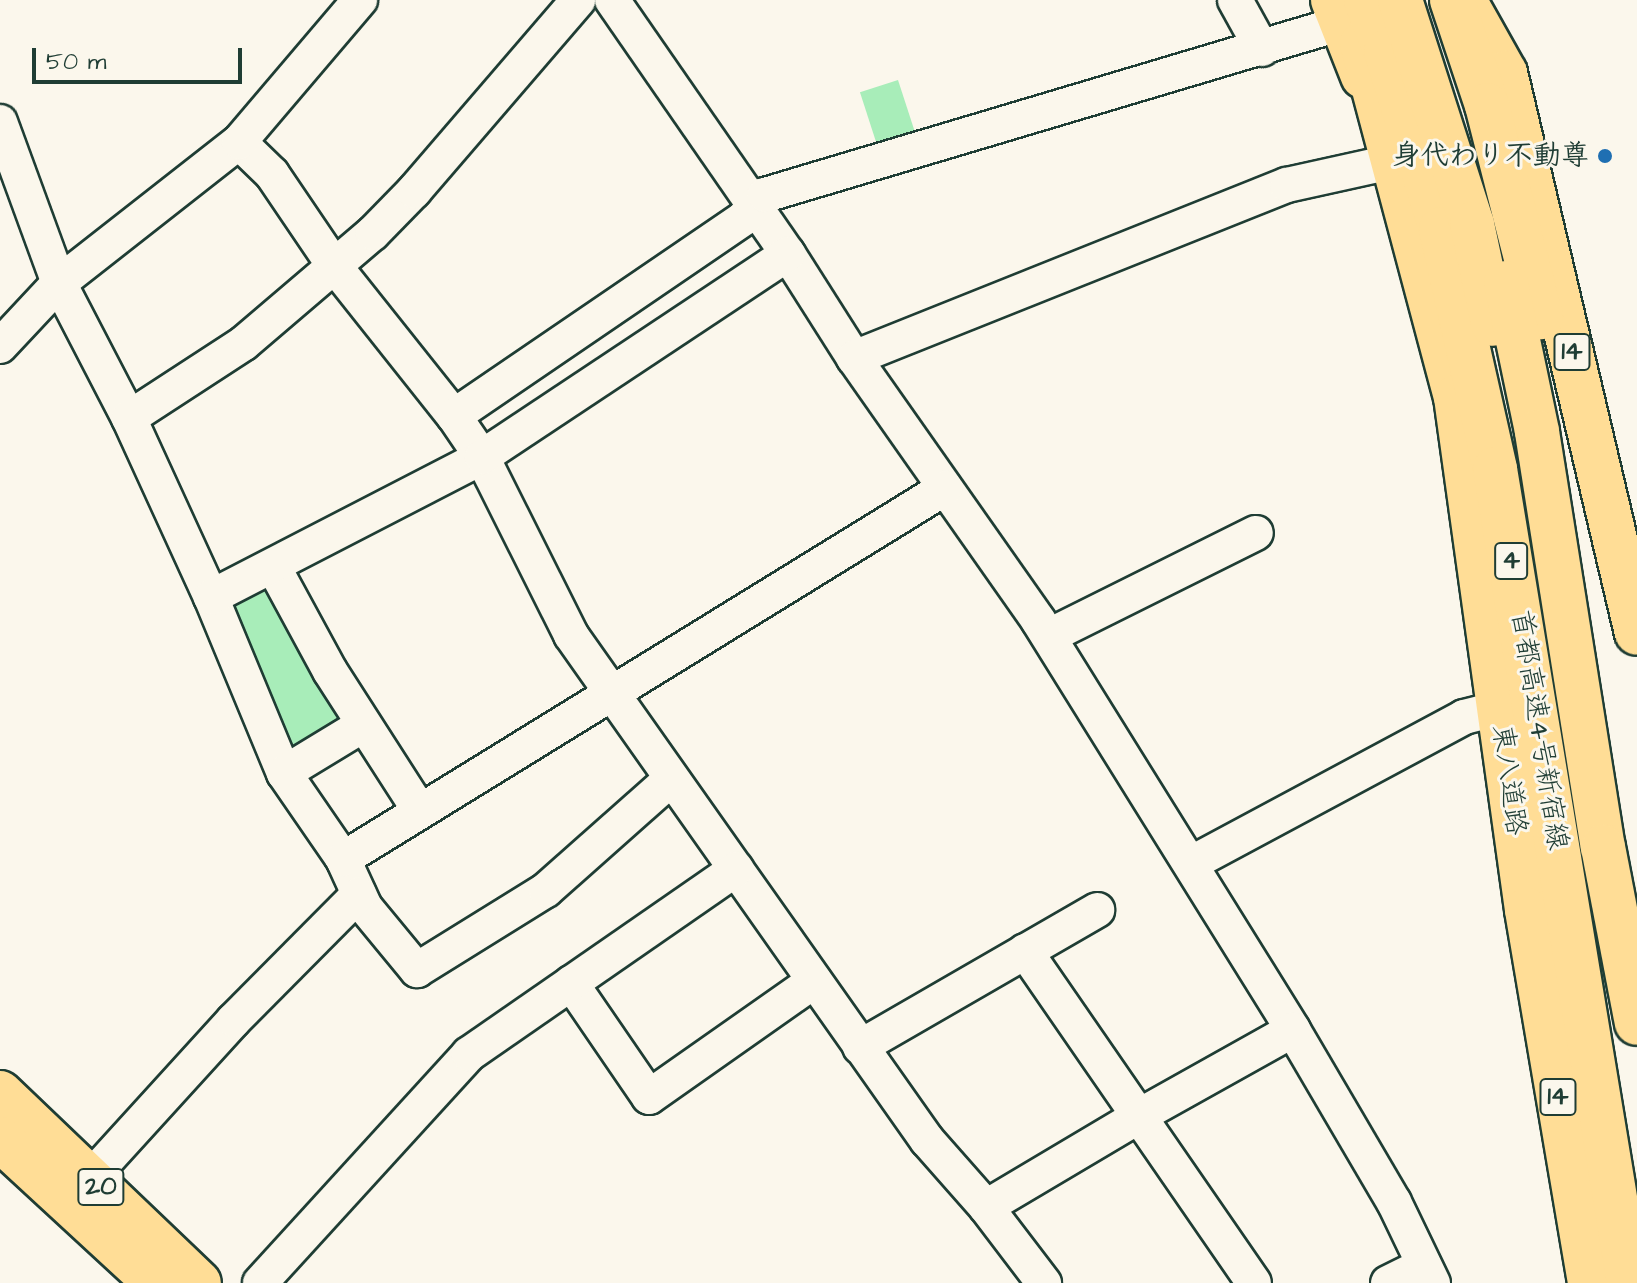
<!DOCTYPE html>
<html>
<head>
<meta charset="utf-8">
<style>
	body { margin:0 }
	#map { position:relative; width:1637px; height:1283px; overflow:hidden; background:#fbf7ec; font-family:"Architects Daughter","Klee One",sans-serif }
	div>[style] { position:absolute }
	.green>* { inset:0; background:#a8edb9; transform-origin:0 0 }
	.roads { filter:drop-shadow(2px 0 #1f3d34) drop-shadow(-2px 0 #1f3d34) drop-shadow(0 2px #1f3d34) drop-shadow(0 -2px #1f3d34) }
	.minor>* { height:34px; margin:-17px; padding:0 17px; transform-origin:17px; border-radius:17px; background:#fbf7ec }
	.major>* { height:44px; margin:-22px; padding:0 22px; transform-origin:22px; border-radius:22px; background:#ffdd96 }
	.highway>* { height:44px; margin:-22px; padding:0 22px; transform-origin:22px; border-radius:22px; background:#ffdd96 }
	.dots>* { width:22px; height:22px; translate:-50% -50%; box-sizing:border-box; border:4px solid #fbf7ec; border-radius:50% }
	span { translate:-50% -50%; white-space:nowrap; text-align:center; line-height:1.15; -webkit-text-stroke:6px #fbf7ec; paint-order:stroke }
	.shield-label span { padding:2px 6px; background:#fbf7ec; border:2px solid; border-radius:6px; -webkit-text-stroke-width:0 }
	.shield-label { font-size:26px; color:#1f3d34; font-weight:700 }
	.poi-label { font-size:28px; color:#1f3d34; font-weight:700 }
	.right { translate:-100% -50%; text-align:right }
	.street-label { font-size:28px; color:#1f3d34 }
	.scale { position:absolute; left:32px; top:48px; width:210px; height:36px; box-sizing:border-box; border:4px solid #1f3d34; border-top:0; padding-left:10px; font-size:24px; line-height:28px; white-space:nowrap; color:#1f3d34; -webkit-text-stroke:6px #fbf7ec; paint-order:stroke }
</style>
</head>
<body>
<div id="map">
	<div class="green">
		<div style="left:898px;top:80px;width:60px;height:40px;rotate:72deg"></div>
		<div style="clip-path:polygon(265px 578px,347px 711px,342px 729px,287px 752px,229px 596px)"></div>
	</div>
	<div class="roads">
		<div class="minor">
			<div style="left:612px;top:0;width:309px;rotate:55.3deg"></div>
			<div style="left:788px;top:254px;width:123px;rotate:57.6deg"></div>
			<div style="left:854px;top:358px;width:320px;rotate:54.9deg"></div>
			<div style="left:1038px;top:620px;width:483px;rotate:58.1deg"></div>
			<div style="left:1293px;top:1030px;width:199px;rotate:59.6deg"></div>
			<div style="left:1394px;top:1202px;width:90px;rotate:64.3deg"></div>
			<div style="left:1235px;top:0;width:56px;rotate:61.1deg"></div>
			<div style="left:0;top:122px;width:171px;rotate:69.9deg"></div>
			<div style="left:59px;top:283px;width:152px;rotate:62.6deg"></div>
			<div style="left:129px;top:418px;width:197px;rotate:65.4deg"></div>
			<div style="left:211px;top:597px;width:191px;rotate:67.5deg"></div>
			<div style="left:284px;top:773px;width:104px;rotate:55.5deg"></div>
			<div style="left:343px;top:859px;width:53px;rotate:65.4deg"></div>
			<div style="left:365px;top:907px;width:82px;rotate:50.5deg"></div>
			<div style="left:417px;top:970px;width:152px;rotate:-31.8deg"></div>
			<div style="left:546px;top:890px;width:167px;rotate:-41.6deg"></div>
			<div style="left:239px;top:142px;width:46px;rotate:44.1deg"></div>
			<div style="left:272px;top:174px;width:109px;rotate:55.9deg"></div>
			<div style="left:333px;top:264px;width:194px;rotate:51.5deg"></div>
			<div style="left:454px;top:416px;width:50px;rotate:55.7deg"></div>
			<div style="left:482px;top:457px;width:199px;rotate:63.4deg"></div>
			<div style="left:571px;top:635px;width:618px;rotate:54.82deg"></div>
			<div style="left:927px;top:1140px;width:89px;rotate:48.6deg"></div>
			<div style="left:986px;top:1207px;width:96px;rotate:52.7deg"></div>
			<div style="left:0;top:346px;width:86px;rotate:-46.9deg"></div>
			<div style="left:59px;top:283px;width:229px;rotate:-38.1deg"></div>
			<div style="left:239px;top:142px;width:187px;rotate:-49.6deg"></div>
			<div style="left:854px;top:358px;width:466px;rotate:-21.8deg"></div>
			<div style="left:1287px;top:185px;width:111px;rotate:-12.5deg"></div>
			<div style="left:454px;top:416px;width:351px;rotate:-34.3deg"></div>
			<div style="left:744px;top:218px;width:31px;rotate:-48deg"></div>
			<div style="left:765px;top:195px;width:602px;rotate:-16.6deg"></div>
			<div style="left:129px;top:418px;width:137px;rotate:-33.1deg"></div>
			<div style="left:244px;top:343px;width:170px;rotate:-40.5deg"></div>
			<div style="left:373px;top:233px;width:59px;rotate:-45.7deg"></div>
			<div style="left:414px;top:191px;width:252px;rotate:-49.3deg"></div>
			<div style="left:273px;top:566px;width:119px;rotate:61.5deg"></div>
			<div style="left:330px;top:671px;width:166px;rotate:57.3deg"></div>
			<div style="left:211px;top:597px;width:305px;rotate:-27.3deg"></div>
			<div style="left:482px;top:457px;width:367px;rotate:-33.6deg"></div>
			<div style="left:1049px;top:636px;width:231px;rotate:-26.5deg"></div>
			<div style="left:284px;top:773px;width:92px;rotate:-31.3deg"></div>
			<div style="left:343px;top:859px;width:707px;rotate:-31.64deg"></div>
			<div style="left:1192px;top:863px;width:309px;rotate:-28.2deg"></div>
			<div style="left:1464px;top:717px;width:37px;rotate:-14deg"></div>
			<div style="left:1025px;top:951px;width:403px;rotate:55.4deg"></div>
			<div style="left:571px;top:983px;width:138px;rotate:55.6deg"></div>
			<div style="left:649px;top:1097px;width:202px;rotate:-35.1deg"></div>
			<div style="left:860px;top:1047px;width:274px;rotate:-30deg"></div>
			<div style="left:91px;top:1177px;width:212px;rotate:-47.7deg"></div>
			<div style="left:234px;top:1020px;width:177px;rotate:-45.2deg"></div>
			<div style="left:986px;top:1207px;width:178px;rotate:-30.7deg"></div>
			<div style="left:1139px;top:1116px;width:176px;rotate:-29.2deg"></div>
			<div style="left:260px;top:1283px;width:310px;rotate:-47.6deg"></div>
			<div style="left:469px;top:1054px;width:325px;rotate:-34.7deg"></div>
			<div style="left:1388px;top:1283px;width:40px;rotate:-26.6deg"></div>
		</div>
		<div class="major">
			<div style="left:1333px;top:0;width:82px;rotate:68.5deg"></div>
			<div style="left:1464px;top:0;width:84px;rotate:60.7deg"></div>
			<div style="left:1505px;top:73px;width:575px;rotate:76.74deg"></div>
			<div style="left:1362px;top:44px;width:365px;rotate:75.1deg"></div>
			<div style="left:1456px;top:397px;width:518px;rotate:82.12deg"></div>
			<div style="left:1527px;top:910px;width:378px;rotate:80.4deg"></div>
		</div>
		<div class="highway">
			<div style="left:1366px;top:0;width:56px;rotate:69deg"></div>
			<div style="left:1386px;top:52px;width:185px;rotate:72.7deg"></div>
			<div style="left:1441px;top:229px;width:246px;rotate:77.3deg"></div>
			<div style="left:1495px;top:469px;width:825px;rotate:80.65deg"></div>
			<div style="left:1400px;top:0;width:235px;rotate:72.2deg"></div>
			<div style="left:1472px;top:224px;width:102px;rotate:78.1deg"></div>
			<div style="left:1452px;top:0;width:111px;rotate:71.6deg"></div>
			<div style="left:1487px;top:105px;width:219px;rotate:75.7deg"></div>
			<div style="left:1506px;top:283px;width:152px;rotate:78.2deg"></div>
			<div style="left:1537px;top:432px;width:420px;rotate:81deg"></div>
			<div style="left:1603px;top:847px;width:179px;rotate:79.1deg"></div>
			<div style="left:0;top:1093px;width:275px;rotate:43.7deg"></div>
			<div style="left:0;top:1139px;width:212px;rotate:42.7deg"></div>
		</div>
	</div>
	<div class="dots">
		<div style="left:1605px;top:156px;background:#1f6fb2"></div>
	</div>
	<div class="shield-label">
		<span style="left:1572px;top:352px">14</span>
		<span style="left:1511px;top:561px">4</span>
		<span style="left:1558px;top:1097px">14</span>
		<span style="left:101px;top:1187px">20</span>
	</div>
	<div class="poi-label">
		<span class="right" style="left:1589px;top:156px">身代わり不動尊</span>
	</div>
	<div class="street-label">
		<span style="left:1539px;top:730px;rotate:81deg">首都高速4号新宿線</span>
		<span style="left:1509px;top:780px;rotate:82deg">東八道路</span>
	</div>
	<div class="scale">50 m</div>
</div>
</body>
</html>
